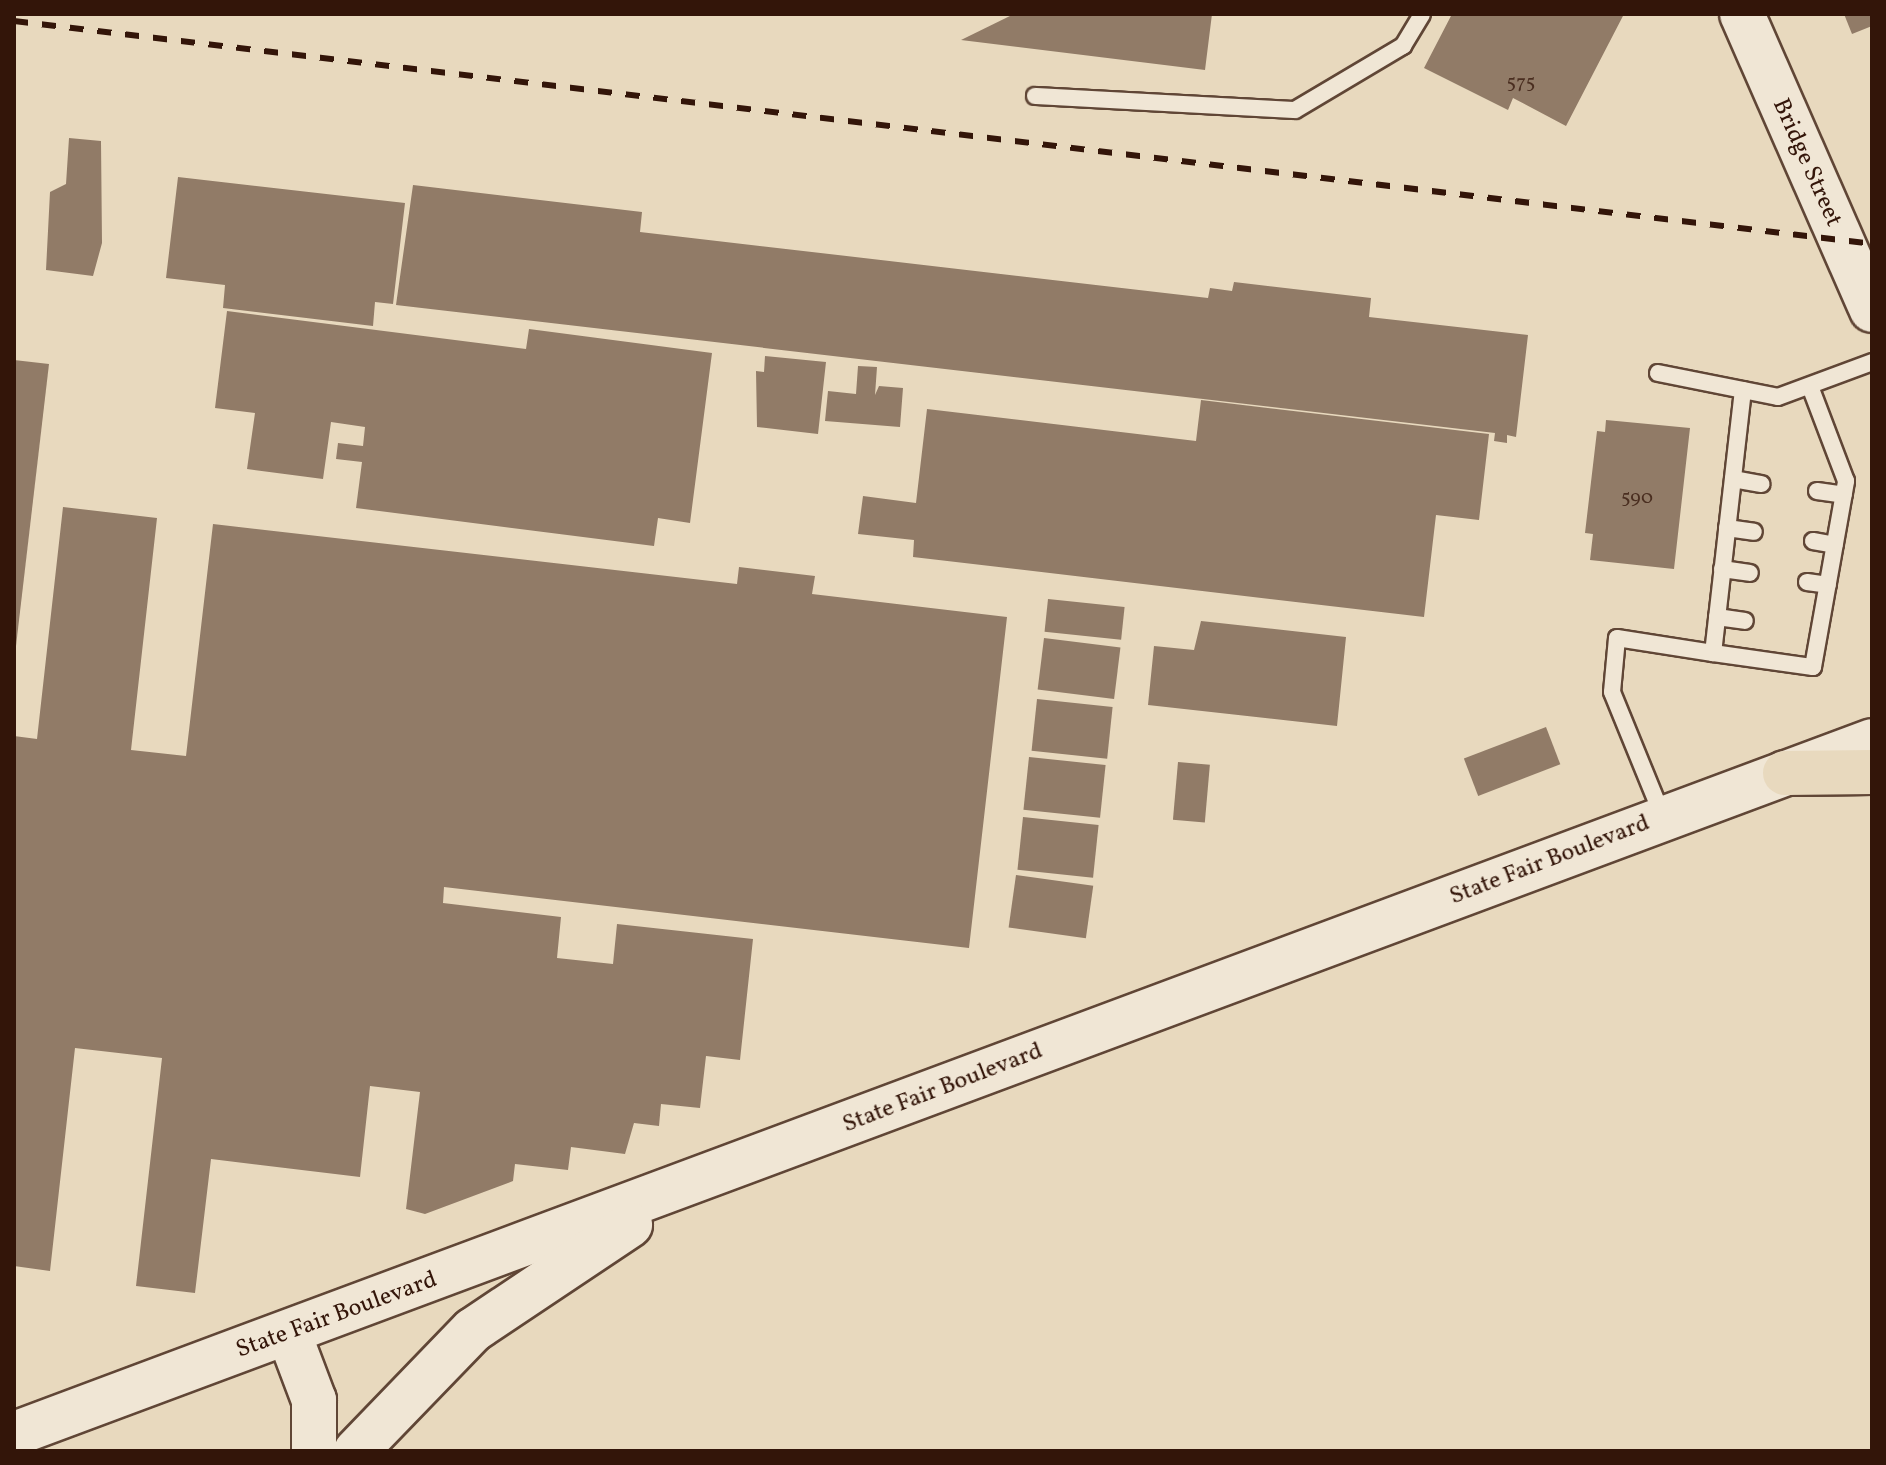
<!DOCTYPE html>
<html>
<head>
<meta charset="utf-8">
<style>
	body { margin:0 }
	#map { position:relative; width:1886px; height:1465px; overflow:hidden; background:#e8d9be; font-family:Vollkorn,serif }
	div>[style] { position:absolute }
	.building>* { inset:0; background:#917b67; transform-origin:0 0 }
	.roads { filter:drop-shadow(2px 0 #604636) drop-shadow(-2px 0 #604636) drop-shadow(0 2px #604636) drop-shadow(0 -2px #604636) }
	.service>* { height:16px; margin:-8px; padding:0 8px; transform-origin:8px; border-radius:8px; background:#f0e6d5 }
	.secondary>* { height:44px; margin:-22px; padding:0 22px; transform-origin:22px; border-radius:22px; background:#f0e6d5 }
	.motorway>* { height:44px; margin:-22px; padding:0 22px; transform-origin:22px; border-radius:22px; background:#e8d9be }
	.rail>* { height:6px; margin-top:-3px; transform-origin:0; background:repeating-linear-gradient(90deg,#331509 0 14px,transparent 0 28px) }
	span { translate:-50% -50%; white-space:nowrap; text-align:center; line-height:1.15; -webkit-text-stroke:6px #f0e6d5; paint-order:stroke }
	.number-label { font-size:20px; color:#4a2e20 }
	.number-label span { -webkit-text-stroke-width:0 }
	.street-label { font-size:24px; color:#331509 }
	.frame { position:absolute; inset:0; border:16px solid #331509; pointer-events:none }
</style>
</head>
<body>
<div id="map">
	<div class="building">
		<div style="clip-path:polygon(1014px 14px,1212px 14px,1205px 70px,961px 40px)"></div>
		<div style="clip-path:polygon(1452px 14px,1624px 14px,1566px 126px,1513px 98px,1508px 110px,1424px 68px)"></div>
		<div style="clip-path:polygon(1844px 14px,1872px 14px,1872px 26px,1852px 34px)"></div>
		<div style="clip-path:polygon(69px 138px,101px 141px,102px 243px,93px 276px,46px 270px,50px 192px,66px 184px)"></div>
		<div style="clip-path:polygon(178px 177px,405px 203px,393px 304px,375px 302px,373px 326px,223px 308px,225px 285px,166px 278px)"></div>
		<div style="clip-path:polygon(413px 185px,642px 212px,640px 232px,1208px 298px,1210px 288px,1232px 291px,1234px 282px,1371px 298px,1369px 317px,1528px 335px,1516px 437px,1507px 435px,1507px 443px,1494px 441px,1495px 433px,396px 305px)"></div>
		<div style="clip-path:polygon(227px 311px,526px 349px,529px 329px,712px 353px,690px 523px,658px 518px,654px 546px,356px 508px,362px 462px,336px 459px,338px 443px,363px 446px,365px 427px,331px 422px,323px 479px,247px 469px,255px 413px,215px 408px)"></div>
		<div style="clip-path:polygon(765px 356px,826px 362px,818px 434px,757px 427px,756px 371px,764px 372px)"></div>
		<div style="clip-path:polygon(14px 360px,49px 364px,16px 646px,14px 646px)"></div>
		<div style="clip-path:polygon(858px 366px,877px 367px,875px 395px,879px 386px,903px 388px,900px 427px,825px 421px,828px 391px,856px 394px)"></div>
		<div style="clip-path:polygon(1201px 400px,1489px 434px,1479px 520px,1436px 515px,1424px 617px,913px 557px,914px 540px,858px 534px,863px 496px,916px 503px,927px 409px,1196px 441px)"></div>
		<div style="clip-path:polygon(1606px 420px,1690px 428px,1674px 569px,1590px 560px,1593px 534px,1585px 533px,1597px 431px,1605px 432px)"></div>
		<div style="clip-path:polygon(63px 507px,157px 518px,131px 750px,186px 756px,213px 524px,737px 584px,739px 567px,815px 576px,812px 594px,1007px 617px,969px 948px,444px 887px,443px 903px,561px 917px,557px 958px,613px 964px,617px 924px,753px 939px,740px 1060px,706px 1056px,700px 1108px,661px 1104px,659px 1126px,634px 1123px,625px 1154px,571px 1147px,568px 1170px,515px 1164px,513px 1181px,425px 1214px,406px 1209px,420px 1092px,370px 1086px,360px 1177px,211px 1159px,195px 1293px,136px 1286px,162px 1058px,75px 1048px,50px 1271px,14px 1266px,14px 736px,37px 739px)"></div>
		<div style="left:1048px;top:599px;width:77px;height:33px;rotate:6deg"></div>
		<div style="clip-path:polygon(1201px 621px,1346px 637px,1337px 726px,1148px 705px,1154px 646px,1194px 650px)"></div>
		<div style="left:1044px;top:638px;width:77px;height:52px;rotate:7deg"></div>
		<div style="left:1037px;top:699px;width:76px;height:52px;rotate:6deg"></div>
		<div style="left:1546px;top:727px;width:40px;height:88px;rotate:69deg"></div>
		<div style="left:1029px;top:757px;width:77px;height:53px;rotate:6deg"></div>
		<div style="left:1178px;top:762px;width:32px;height:58px;rotate:5deg"></div>
		<div style="left:1023px;top:817px;width:76px;height:53px;rotate:6deg"></div>
		<div style="left:1016px;top:875px;width:78px;height:53px;rotate:8deg"></div>
	</div>
	<div class="roads">
		<div class="service">
			<div style="left:1035px;top:96px;width:260px;rotate:3.1deg"></div>
			<div style="left:1295px;top:110px;width:126px;rotate:-30.7deg"></div>
			<div style="left:1403px;top:46px;width:37px;rotate:-59deg"></div>
			<div style="left:1658px;top:373px;width:122px;rotate:11.3deg"></div>
			<div style="left:1778px;top:397px;width:100px;rotate:-20.4deg"></div>
			<div style="left:1743px;top:390px;width:265px;rotate:96.5deg"></div>
			<div style="left:1713px;top:653px;width:101px;rotate:8deg"></div>
			<div style="left:1813px;top:667px;width:189px;rotate:-79.9deg"></div>
			<div style="left:1846px;top:481px;width:98px;rotate:-110.8deg"></div>
			<div style="left:1733px;top:479px;width:29px;rotate:10deg"></div>
			<div style="left:1817px;top:491px;width:27px;rotate:8deg"></div>
			<div style="left:1727px;top:528px;width:27px;rotate:8deg"></div>
			<div style="left:1813px;top:541px;width:22px;rotate:10deg"></div>
			<div style="left:1722px;top:569px;width:28px;rotate:8deg"></div>
			<div style="left:1807px;top:582px;width:21px;rotate:8deg"></div>
			<div style="left:1717px;top:617px;width:28px;rotate:8deg"></div>
			<div style="left:1663px;top:817px;width:135px;rotate:-112.2deg"></div>
			<div style="left:1612px;top:692px;width:54px;rotate:-84.7deg"></div>
			<div style="left:1617px;top:638px;width:97px;rotate:8.9deg"></div>
		</div>
		<div class="secondary">
			<div style="left:1742px;top:14px;width:323px;rotate:66.3deg"></div>
			<div style="left:289px;top:1334px;width:71px;rotate:69.3deg"></div>
			<div style="left:314px;top:1400px;width:51px;rotate:90deg"></div>
			<div style="left:14px;top:1434px;width:1983px;rotate:-20.45deg"></div>
			<div style="left:356px;top:1451px;width:168px;rotate:-46deg"></div>
			<div style="left:473px;top:1330px;width:189px;rotate:-33.8deg"></div>
		</div>
		<div class="motorway">
			<div style="left:1785px;top:773px;width:87px;rotate:-0.7deg"></div>
		</div>
	</div>
	<div class="rail">
		<div style="left:14px;top:21px;width:1871px;rotate:6.84deg"></div>
	</div>
	<div class="number-label">
		<span style="left:1521px;top:83px">575</span>
		<span style="left:1637px;top:498px">590</span>
	</div>
	<div class="street-label">
		<span style="left:1806px;top:163px;rotate:66deg">Bridge Street</span>
		<span style="left:1550px;top:861px;rotate:-21deg">State Fair Boulevard</span>
		<span style="left:943px;top:1089px;rotate:-21deg">State Fair Boulevard</span>
		<span style="left:337px;top:1316px;rotate:-20deg">State Fair Boulevard</span>
	</div>
	<div class="frame"></div>
</div>
</body>
</html>
